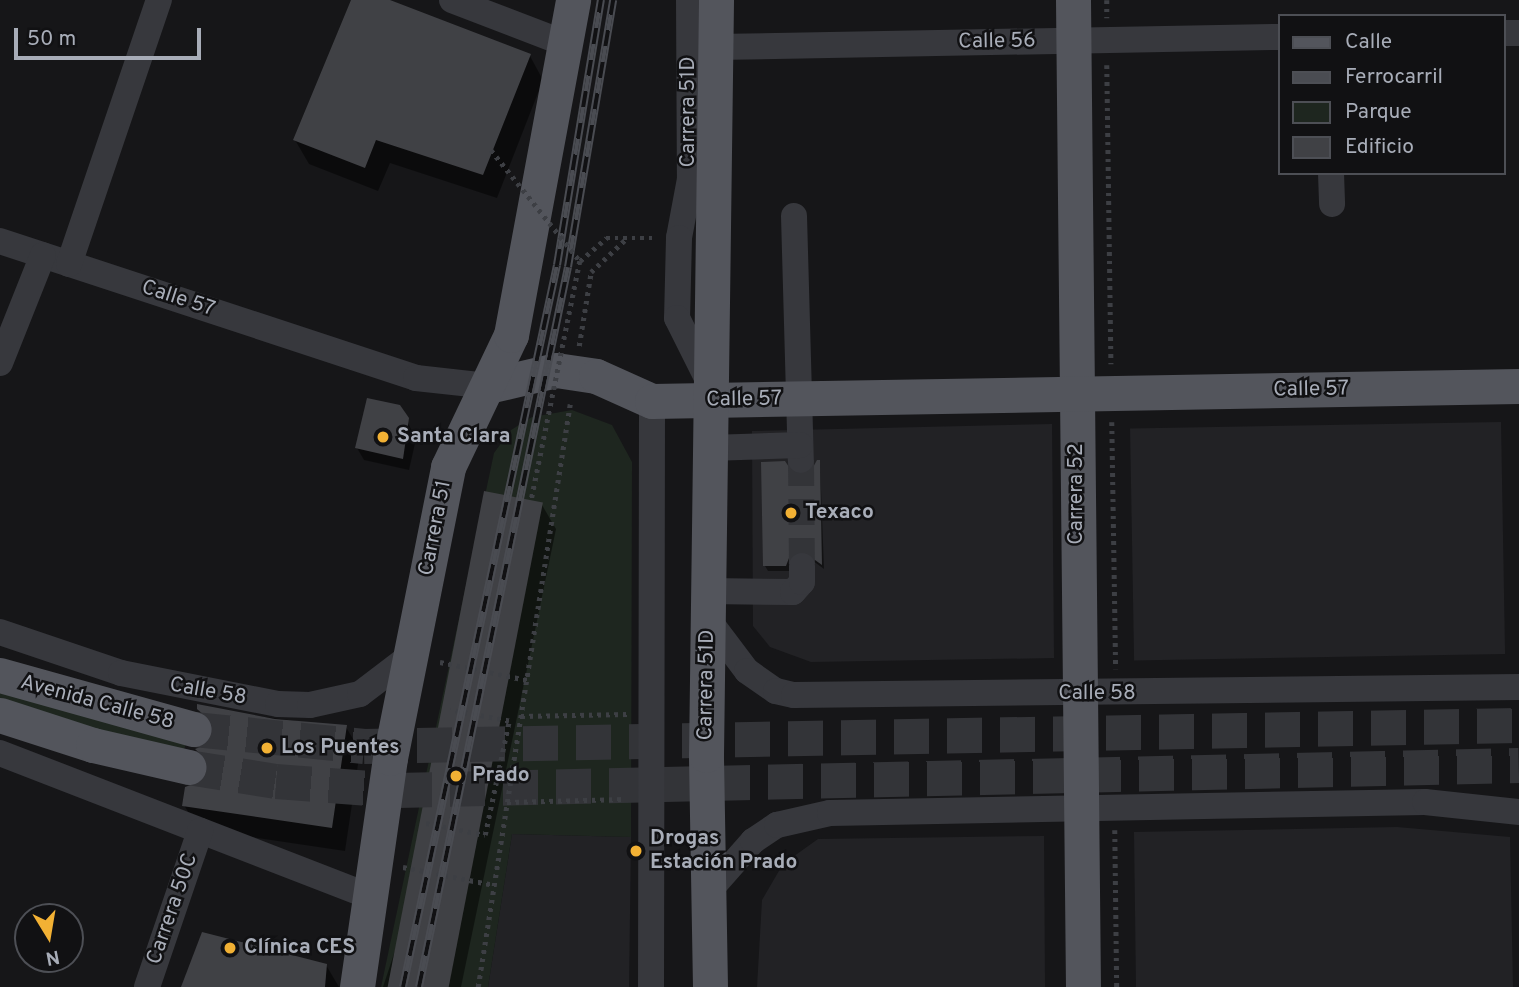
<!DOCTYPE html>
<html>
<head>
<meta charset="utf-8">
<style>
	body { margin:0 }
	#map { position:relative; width:1519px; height:987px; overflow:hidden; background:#161618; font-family:Overpass,sans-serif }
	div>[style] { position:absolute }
	.built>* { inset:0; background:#222225; transform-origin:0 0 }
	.green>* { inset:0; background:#1e261f; transform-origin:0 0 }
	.shadow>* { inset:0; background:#0007 }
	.building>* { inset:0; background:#404145; transform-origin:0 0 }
	.minor-tunnel>* { height:26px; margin-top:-13px; transform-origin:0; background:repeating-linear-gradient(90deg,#333438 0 26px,transparent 0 39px) }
	.major-tunnel>* { height:35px; margin-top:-17.5px; transform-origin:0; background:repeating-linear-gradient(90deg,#333438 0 35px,transparent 0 53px) }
	.path>* { height:4.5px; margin-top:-2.25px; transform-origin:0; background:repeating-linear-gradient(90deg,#3d3f44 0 3.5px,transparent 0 8.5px) }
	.minor>* { height:26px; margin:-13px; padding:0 13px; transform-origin:13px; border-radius:13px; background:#37383d }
	.major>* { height:35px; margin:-17.5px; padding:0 17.5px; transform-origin:17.5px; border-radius:17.5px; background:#53555c }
	.rail>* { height:8px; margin-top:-4px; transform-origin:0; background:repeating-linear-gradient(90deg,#111113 0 16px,#4a4c52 0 32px); box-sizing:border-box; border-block:2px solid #4a4c52 }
	.path-bridge>* { height:4.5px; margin-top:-2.25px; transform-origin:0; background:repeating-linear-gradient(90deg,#3d3f44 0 3.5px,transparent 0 8.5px) }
	.dots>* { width:19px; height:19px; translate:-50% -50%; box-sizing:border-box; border:4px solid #111113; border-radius:50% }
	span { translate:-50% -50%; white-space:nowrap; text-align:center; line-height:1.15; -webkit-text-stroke:5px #111113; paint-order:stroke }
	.street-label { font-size:21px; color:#a8adb8 }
	.poi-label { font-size:21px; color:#a8adb8; font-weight:700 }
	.left { translate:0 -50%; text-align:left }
	.legend { position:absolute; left:1278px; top:14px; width:228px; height:161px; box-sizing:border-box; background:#111113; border:2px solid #4d4f55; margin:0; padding:9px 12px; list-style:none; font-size:21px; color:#a8adb8 }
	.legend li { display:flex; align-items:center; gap:14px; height:35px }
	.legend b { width:35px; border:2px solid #4d4f55 }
	.north { position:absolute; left:14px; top:903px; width:70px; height:70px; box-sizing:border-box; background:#111113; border:2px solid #4d4f55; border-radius:50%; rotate:169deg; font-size:19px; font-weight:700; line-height:28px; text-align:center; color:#a8adb8 }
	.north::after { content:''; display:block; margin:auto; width:24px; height:32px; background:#f2b134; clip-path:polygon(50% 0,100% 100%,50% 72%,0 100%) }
	.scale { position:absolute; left:14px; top:28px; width:187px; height:32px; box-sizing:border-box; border:4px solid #a8adb8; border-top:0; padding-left:9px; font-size:21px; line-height:24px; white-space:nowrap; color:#a8adb8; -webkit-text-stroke:5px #111113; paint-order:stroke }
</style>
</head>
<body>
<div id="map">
	<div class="built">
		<div style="left:1501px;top:422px;width:232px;height:371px;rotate:89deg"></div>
		<div style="clip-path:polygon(1052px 424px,1054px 658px,811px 662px,770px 647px,753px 626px,752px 431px)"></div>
		<div style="clip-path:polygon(1397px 827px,1510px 837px,1513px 987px,1136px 987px,1134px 832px)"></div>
		<div style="clip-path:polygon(512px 834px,631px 837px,629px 987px,488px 987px)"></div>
		<div style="clip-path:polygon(1044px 836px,1045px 987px,757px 987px,762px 900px,783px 864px,818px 839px)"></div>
	</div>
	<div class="green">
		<div style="clip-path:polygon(572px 410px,612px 425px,632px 462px,631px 837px,512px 834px,488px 987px,381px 987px,494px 453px,511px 430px,532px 417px)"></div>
		<div style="left:0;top:688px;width:194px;height:14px;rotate:16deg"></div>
	</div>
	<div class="shadow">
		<div style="clip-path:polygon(353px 0,385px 0,530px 56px,543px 80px,497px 198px,390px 163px,378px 191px,309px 164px,295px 140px)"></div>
		<div style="clip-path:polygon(406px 419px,416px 439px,409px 470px,364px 460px,357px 448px)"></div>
		<div style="clip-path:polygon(820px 462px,824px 569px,805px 555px,791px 563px,789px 571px,768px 571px,765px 566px,792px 475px,803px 478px)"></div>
		<div style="clip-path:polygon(542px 505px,556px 529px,461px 987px,383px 987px)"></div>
		<div style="clip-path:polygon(199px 709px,346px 727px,360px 751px,345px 851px,198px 829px,184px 805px,209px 770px,197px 749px,209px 745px,215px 735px)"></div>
		<div style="clip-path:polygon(326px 965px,339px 987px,183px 987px)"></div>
	</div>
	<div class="building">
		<div style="clip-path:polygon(351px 0,390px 0,531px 54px,483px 175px,376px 140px,365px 168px,293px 140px)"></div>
		<div style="clip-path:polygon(367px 398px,400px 405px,409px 418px,403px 459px,355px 448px)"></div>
		<div style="clip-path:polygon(817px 460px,820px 460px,822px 565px,801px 550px,789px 558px,786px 566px,763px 566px,761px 462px,785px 461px,793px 473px,802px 476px,810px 473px)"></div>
		<div style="left:484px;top:491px;width:60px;height:507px;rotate:11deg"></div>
		<div style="clip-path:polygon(197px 704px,275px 719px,347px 725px,332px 828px,182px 806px,185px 787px,202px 781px,208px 771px,207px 760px,195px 749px,208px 744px,213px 734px,213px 723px,197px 709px)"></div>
		<div style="clip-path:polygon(202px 932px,327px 964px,325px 987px,181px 987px)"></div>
	</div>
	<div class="minor-tunnel">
		<div style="left:801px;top:460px;width:106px;rotate:89.5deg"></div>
	</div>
	<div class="major-tunnel">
		<div style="left:194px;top:729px;width:171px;rotate:5.7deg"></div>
		<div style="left:364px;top:746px;width:1155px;rotate:-1.04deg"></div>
		<div style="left:188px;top:767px;width:89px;rotate:9deg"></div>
		<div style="left:276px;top:781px;width:121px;rotate:4.3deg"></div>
		<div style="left:397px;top:790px;width:1122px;rotate:-1.28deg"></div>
	</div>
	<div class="path">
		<div style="left:1107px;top:0;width:18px;rotate:90deg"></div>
		<div style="left:1107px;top:65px;width:299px;rotate:89.2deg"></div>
		<div style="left:580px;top:261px;width:35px;rotate:-41deg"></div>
		<div style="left:606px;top:238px;width:51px"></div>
		<div style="left:579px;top:346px;width:75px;rotate:-80.8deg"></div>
		<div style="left:591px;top:272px;width:50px;rotate:-43.4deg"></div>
		<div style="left:1112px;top:422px;width:247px;rotate:89.1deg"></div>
		<div style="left:440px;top:662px;width:89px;rotate:11.7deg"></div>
		<div style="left:521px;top:716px;width:107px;rotate:-1.1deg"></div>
		<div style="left:497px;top:776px;width:14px;rotate:8deg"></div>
		<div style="left:507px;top:802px;width:119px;rotate:-1.4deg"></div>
		<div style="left:426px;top:823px;width:60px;rotate:11.5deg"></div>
		<div style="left:485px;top:835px;width:116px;rotate:-78.1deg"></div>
		<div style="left:509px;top:721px;width:60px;rotate:-169.4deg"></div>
		<div style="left:1115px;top:830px;width:157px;rotate:89.3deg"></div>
		<div style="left:403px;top:867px;width:93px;rotate:11.2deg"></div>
		<div style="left:478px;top:987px;width:590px;rotate:-81.03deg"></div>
	</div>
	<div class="minor">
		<div style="left:452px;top:0;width:120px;rotate:21deg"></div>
		<div style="left:689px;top:0;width:179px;rotate:89.7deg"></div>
		<div style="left:690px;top:179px;width:60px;rotate:100.6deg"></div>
		<div style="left:679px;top:238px;width:80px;rotate:91.4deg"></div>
		<div style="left:677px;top:318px;width:72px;rotate:63.4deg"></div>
		<div style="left:1503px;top:33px;width:16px"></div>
		<div style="left:715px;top:47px;width:564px;rotate:-1.02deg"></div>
		<div style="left:1331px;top:173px;width:31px;rotate:88deg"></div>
		<div style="left:794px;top:216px;width:244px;rotate:88.4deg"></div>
		<div style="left:0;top:241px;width:438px;rotate:18.2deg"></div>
		<div style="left:416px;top:378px;width:72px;rotate:6.3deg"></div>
		<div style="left:69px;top:264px;width:279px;rotate:-71.2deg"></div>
		<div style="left:0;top:363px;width:116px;rotate:-68.3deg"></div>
		<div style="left:709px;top:448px;width:91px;rotate:-1.9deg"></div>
		<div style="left:708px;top:591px;width:85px;rotate:0.7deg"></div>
		<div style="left:793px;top:592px;width:13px;rotate:-48deg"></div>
		<div style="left:802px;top:582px;width:16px;rotate:-90deg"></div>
		<div style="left:707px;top:618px;width:66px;rotate:53deg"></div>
		<div style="left:747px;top:671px;width:35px;rotate:35deg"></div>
		<div style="left:776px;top:691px;width:18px;rotate:13deg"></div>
		<div style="left:794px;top:695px;width:725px;rotate:-0.63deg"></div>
		<div style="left:0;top:632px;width:128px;rotate:18.7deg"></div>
		<div style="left:121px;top:673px;width:160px;rotate:11.2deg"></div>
		<div style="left:278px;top:704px;width:32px;rotate:2deg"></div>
		<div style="left:310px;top:705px;width:51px;rotate:-12.4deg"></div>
		<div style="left:360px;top:694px;width:63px;rotate:-37.2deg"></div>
		<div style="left:0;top:753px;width:396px;rotate:21.2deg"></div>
		<div style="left:708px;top:892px;width:68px;rotate:-48.6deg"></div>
		<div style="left:753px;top:841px;width:29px;rotate:-34deg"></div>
		<div style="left:777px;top:825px;width:54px;rotate:-12.8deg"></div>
		<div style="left:830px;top:813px;width:595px;rotate:-1.06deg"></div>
		<div style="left:1425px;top:802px;width:95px;rotate:6.1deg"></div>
		<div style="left:147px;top:987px;width:165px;rotate:-71.2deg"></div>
		<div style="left:651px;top:987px;width:586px;rotate:-89.9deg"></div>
	</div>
	<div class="major">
		<div style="left:1073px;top:0;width:987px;rotate:89.42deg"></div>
		<div style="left:488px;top:386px;width:70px;rotate:-13.2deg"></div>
		<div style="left:556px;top:370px;width:40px;rotate:8.5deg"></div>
		<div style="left:596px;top:376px;width:61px;rotate:24.1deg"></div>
		<div style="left:652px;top:401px;width:867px;rotate:-0.99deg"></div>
		<div style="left:0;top:675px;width:201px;rotate:15.6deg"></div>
		<div style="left:0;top:715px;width:98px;rotate:17.9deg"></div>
		<div style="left:93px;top:745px;width:98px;rotate:13deg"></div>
		<div style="left:357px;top:987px;width:231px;rotate:-81.8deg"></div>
		<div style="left:390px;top:758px;width:297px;rotate:-78.7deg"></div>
		<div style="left:448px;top:467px;width:146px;rotate:-64.5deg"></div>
		<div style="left:511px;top:335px;width:341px;rotate:-79.5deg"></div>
		<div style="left:710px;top:987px;width:232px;rotate:-91deg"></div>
		<div style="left:706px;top:755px;width:755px;rotate:-89.24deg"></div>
	</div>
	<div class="rail">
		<div style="left:403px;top:987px;width:738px;rotate:-77.96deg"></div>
		<div style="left:557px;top:265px;width:269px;rotate:-80.6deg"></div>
		<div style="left:419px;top:987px;width:735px;rotate:-78.31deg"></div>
		<div style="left:568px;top:267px;width:271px;rotate:-80.4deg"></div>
	</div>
	<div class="path-bridge">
		<div style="left:491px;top:150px;width:142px;rotate:51.3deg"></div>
		<div style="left:580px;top:261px;width:245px;rotate:101.5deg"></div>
	</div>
	<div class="dots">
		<div style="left:383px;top:437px;background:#f2b134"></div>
		<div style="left:791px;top:513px;background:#f2b134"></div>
		<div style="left:267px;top:748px;background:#f2b134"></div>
		<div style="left:456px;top:776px;background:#f2b134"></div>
		<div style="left:636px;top:851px;background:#f2b134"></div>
		<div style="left:230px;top:948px;background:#f2b134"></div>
	</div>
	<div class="street-label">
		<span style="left:997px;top:42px;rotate:-1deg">Calle 56</span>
		<span style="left:689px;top:112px;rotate:-90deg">Carrera 51D</span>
		<span style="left:178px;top:299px;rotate:18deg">Calle 57</span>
		<span style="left:1311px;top:390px;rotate:-1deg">Calle 57</span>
		<span style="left:744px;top:400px;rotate:-1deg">Calle 57</span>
		<span style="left:1077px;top:494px;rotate:-90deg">Carrera 52</span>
		<span style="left:436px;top:528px;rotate:-79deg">Carrera 51</span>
		<span style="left:707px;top:685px;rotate:-89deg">Carrera 51D</span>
		<span style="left:208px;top:692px;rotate:10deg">Calle 58</span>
		<span style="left:1097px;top:694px">Calle 58</span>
		<span style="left:97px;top:703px;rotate:15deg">Avenida Calle 58</span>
		<span style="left:173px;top:909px;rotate:-71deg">Carrera 50C</span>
	</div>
	<div class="poi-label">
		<span class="left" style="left:397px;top:437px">Santa Clara</span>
		<span class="left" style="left:805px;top:513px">Texaco</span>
		<span class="left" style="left:281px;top:748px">Los Puentes</span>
		<span class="left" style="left:472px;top:776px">Prado</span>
		<span class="left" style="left:650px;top:851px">Drogas<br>Estación Prado</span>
		<span class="left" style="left:244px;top:948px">Clínica CES</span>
	</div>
	<ul class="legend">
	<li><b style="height:9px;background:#53555c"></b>Calle</li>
	<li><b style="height:9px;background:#4a4c52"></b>Ferrocarril</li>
	<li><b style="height:19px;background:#1e261f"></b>Parque</li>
	<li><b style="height:19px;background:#404145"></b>Edificio</li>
	</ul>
	<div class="north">N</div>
	<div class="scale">50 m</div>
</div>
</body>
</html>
